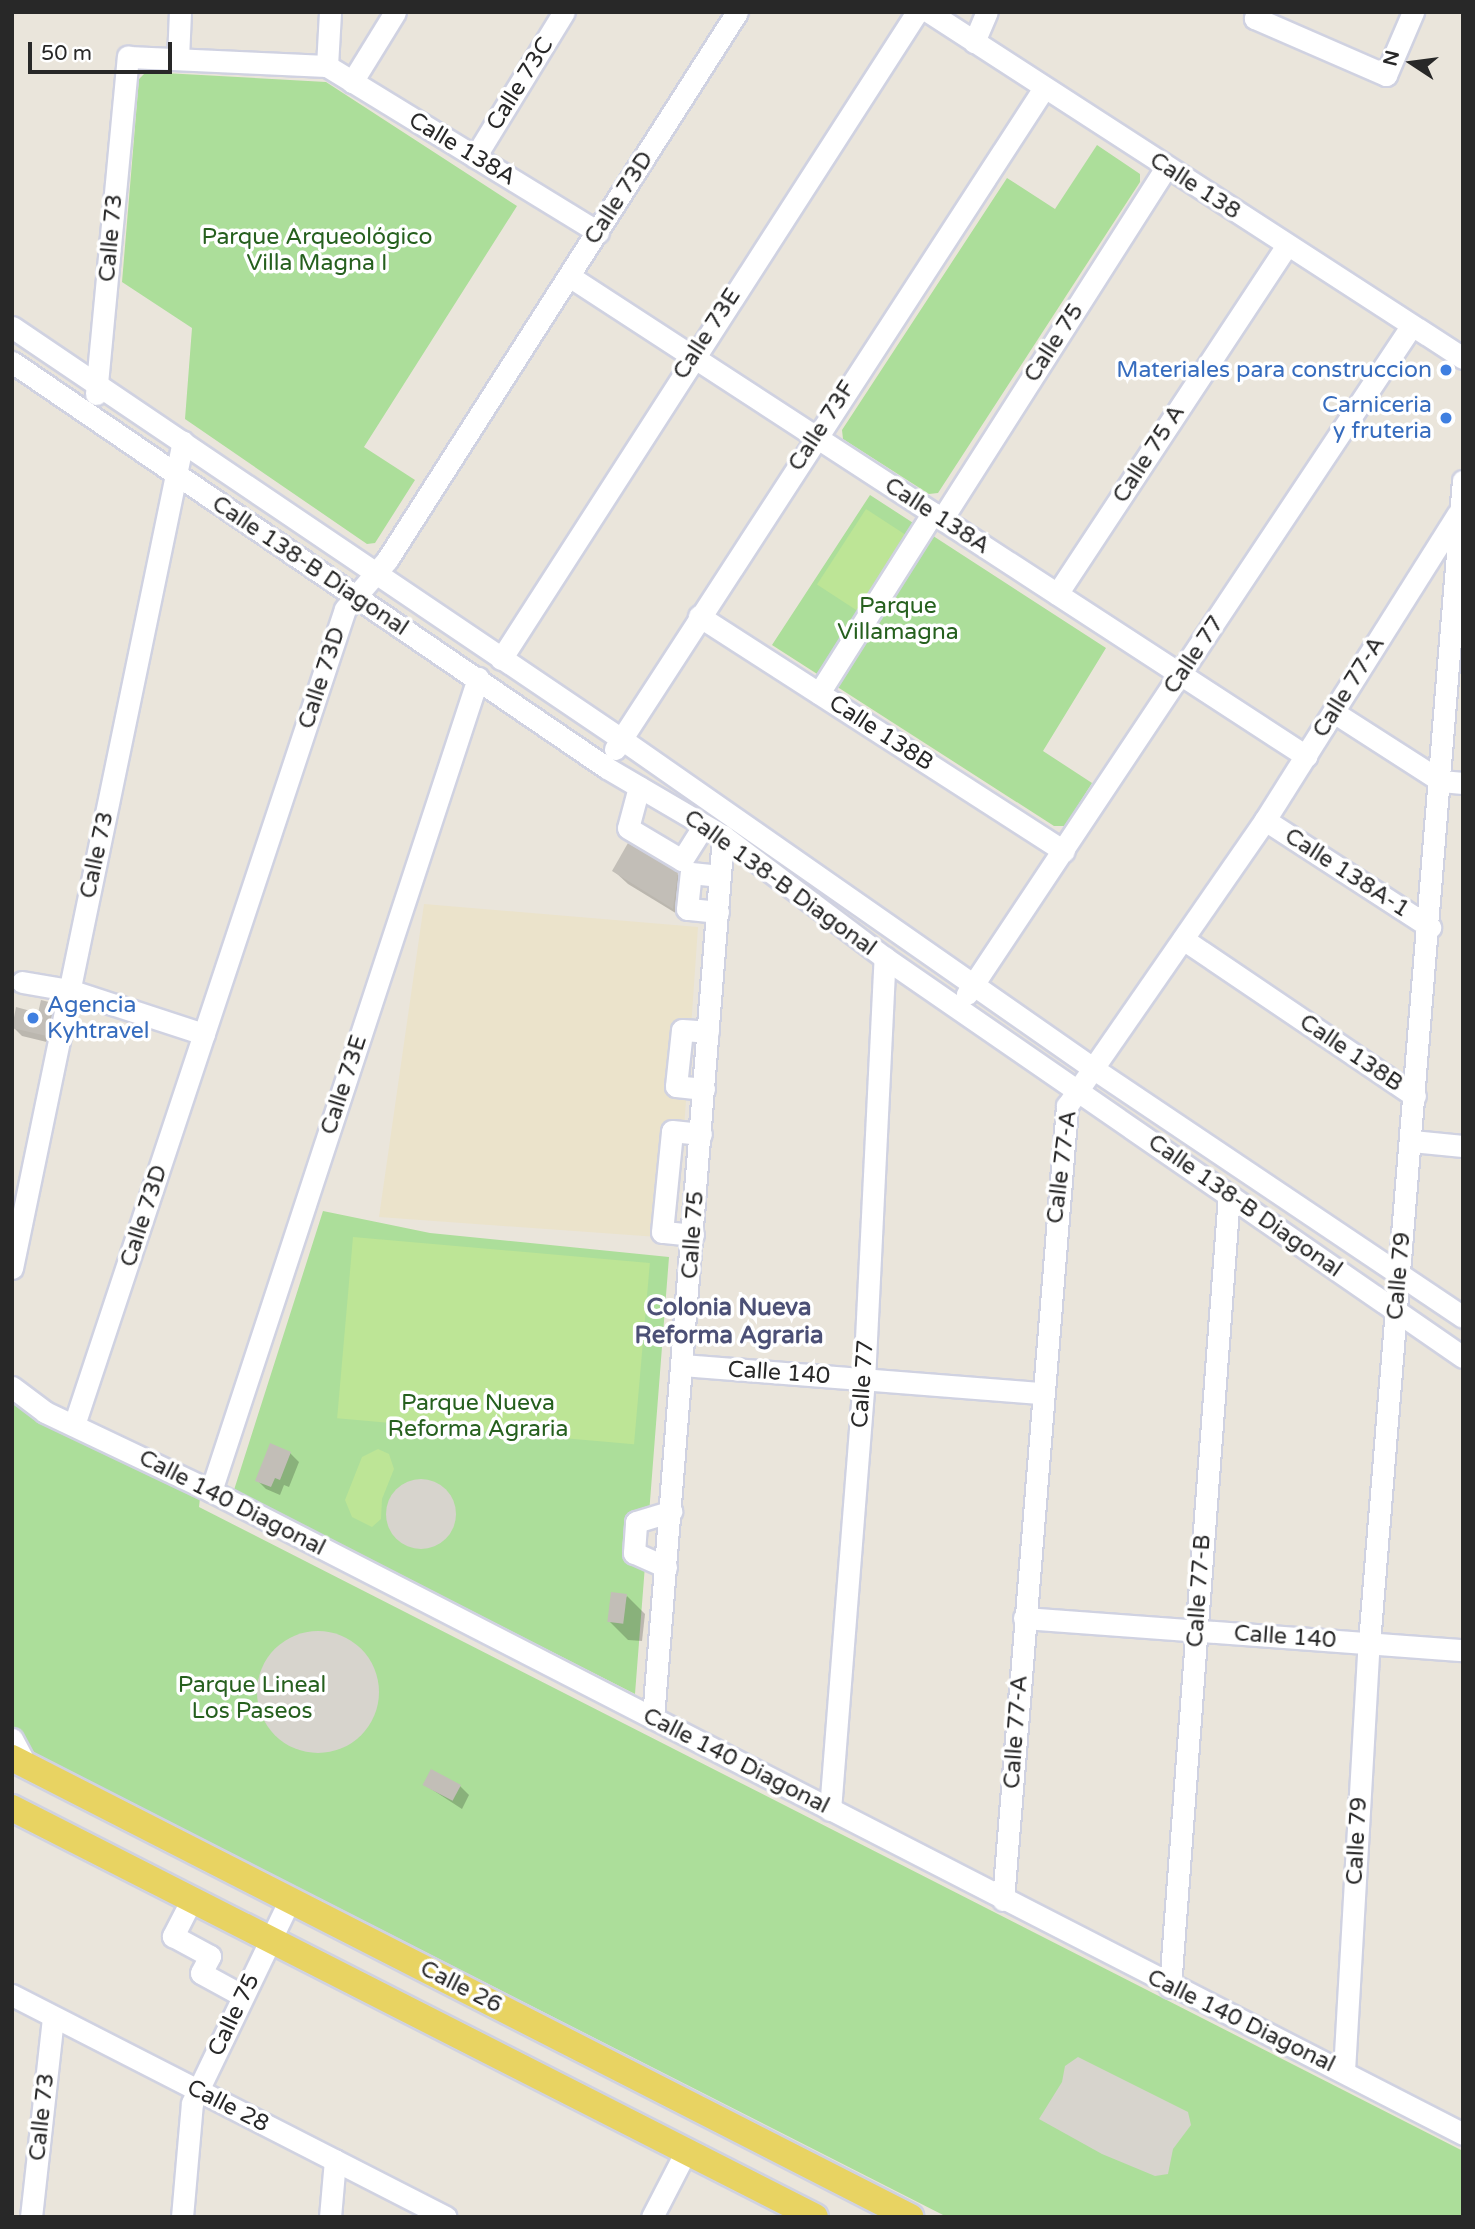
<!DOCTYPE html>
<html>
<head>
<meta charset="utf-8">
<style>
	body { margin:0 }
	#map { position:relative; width:1475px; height:2229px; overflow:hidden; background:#eae5db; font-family:"Varela Round",sans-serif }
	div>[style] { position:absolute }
	.education>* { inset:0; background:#ebe3cb }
	.green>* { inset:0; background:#acde9a }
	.pitch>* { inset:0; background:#bde596; transform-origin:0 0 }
	.plaza>* { inset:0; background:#d7d4cd }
	.round { border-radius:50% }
	.shadow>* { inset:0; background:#0003 }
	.building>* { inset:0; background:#c2beb7; transform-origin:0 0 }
	.roads { filter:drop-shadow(2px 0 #d0d2e1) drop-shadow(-2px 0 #d0d2e1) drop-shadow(0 2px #d0d2e1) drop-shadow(0 -2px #d0d2e1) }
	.minor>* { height:21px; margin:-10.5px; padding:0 10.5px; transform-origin:10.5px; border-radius:10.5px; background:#fff }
	.major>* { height:26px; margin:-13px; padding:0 13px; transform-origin:13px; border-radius:13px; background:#e8d362 }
	.dots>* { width:19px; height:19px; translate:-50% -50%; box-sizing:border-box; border:4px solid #fff; border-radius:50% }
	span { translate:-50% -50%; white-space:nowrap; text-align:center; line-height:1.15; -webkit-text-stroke:7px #fff; paint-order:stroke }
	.street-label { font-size:23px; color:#282828 }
	.park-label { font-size:23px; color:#26601e }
	.shop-label { font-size:23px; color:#366cbe }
	.right { translate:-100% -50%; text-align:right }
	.left { translate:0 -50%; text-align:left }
	.neighbourhood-label { font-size:24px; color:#4c5076; font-weight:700 }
	.frame { position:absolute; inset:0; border:14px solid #282828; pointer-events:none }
	.north { position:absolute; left:1377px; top:28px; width:70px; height:70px; -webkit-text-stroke:5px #fff; paint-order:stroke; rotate:283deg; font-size:19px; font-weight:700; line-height:28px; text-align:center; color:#282828 }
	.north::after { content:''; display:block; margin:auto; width:24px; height:32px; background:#282828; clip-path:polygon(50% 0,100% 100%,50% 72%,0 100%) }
	.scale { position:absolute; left:28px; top:42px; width:144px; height:32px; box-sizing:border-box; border:4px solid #282828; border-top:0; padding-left:9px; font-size:21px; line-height:24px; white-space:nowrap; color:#282828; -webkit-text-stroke:5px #fff; paint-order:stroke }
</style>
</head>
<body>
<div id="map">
	<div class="education">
		<div style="clip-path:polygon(424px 904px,698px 927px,684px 1129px,658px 1237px,379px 1217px)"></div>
	</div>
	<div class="green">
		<div style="clip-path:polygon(146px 72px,326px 82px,517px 206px,364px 447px,415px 480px,375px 543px,367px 544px,185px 419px,192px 328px,122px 282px,139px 79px)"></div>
		<div style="clip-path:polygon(1097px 145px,1140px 174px,1140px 182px,938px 493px,929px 494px,843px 439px,842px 430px,1007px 178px,1055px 209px)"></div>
		<div style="clip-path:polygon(870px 495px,1106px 648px,1043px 751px,1092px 783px,1065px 826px,1054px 826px,772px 645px)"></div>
		<div style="clip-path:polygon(323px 1211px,430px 1233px,669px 1257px,635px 1694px,234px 1490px)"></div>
		<div style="clip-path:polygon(12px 1393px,201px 1489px,199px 1507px,1463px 2151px,1463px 2217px,947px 2217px,12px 1742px)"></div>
	</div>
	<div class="pitch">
		<div style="left:866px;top:509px;width:54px;height:90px;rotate:33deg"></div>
		<div style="left:353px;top:1237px;width:298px;height:182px;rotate:5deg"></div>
		<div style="clip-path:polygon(378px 1449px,389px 1454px,394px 1469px,382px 1499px,381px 1519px,372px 1527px,352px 1517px,345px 1500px,362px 1457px)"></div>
	</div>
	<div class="plaza">
		<div class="round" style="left:386px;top:1479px;width:70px;height:70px"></div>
		<div class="round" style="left:257px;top:1631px;width:122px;height:122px"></div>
		<div style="clip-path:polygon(1078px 2057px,1188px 2112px,1191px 2125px,1173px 2149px,1168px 2174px,1155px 2176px,1102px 2154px,1039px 2119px,1062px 2082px,1065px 2066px)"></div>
	</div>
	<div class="shadow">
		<div style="clip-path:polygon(614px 871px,677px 874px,691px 887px,687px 920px,628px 884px)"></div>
		<div style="clip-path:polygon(53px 1004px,61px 1013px,55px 1044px,22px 1036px,13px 1027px)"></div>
		<div style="clip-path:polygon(290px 1453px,299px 1462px,289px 1487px,284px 1485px,280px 1495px,266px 1489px,257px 1480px)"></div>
		<div style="clip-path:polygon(627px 1596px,645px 1614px,642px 1641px,628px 1640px,610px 1622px)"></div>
		<div style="clip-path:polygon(425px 1785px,460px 1786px,469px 1795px,462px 1809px)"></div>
	</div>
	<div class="building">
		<div style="clip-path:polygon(628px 843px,678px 872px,673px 909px,612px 871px)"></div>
		<div style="clip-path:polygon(41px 1000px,53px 1003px,47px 1036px,12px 1028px,16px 1007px,38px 1013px)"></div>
		<div style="clip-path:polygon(270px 1443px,291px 1452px,280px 1480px,275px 1478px,271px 1487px,255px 1481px)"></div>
		<div style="left:611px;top:1592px;width:16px;height:30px;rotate:7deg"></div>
		<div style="left:431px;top:1769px;width:34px;height:18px;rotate:28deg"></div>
	</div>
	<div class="roads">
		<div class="minor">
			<div style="left:929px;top:12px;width:636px;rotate:32.94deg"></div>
			<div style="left:1258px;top:12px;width:7px;rotate:117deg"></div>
			<div style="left:1255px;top:18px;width:143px;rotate:23.5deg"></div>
			<div style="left:1386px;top:75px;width:69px;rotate:-66.8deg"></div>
			<div style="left:974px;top:42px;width:33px;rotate:-67deg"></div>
			<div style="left:178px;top:59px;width:47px;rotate:-87.6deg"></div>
			<div style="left:327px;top:66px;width:54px;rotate:-86.8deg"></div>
			<div style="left:352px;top:82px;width:82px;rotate:-58.4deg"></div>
			<div style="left:475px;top:157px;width:170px;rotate:-58.5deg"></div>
			<div style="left:569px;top:276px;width:880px;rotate:33.08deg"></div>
			<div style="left:12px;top:327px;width:734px;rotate:34.06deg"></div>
			<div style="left:620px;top:738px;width:575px;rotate:34.93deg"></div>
			<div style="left:1091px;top:1067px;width:448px;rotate:33.9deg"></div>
			<div style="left:12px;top:362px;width:720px;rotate:34.31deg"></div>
			<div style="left:607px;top:768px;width:134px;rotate:30.4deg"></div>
			<div style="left:723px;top:836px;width:203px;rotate:37deg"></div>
			<div style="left:885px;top:958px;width:702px;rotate:34.62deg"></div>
			<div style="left:96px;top:394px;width:339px;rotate:-84.6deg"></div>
			<div style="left:128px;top:57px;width:199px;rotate:2.6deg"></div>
			<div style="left:327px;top:66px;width:318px;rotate:31.5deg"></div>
			<div style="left:942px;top:519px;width:417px;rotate:-57.5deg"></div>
			<div style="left:1057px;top:594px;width:418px;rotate:-56.6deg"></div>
			<div style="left:699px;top:616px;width:434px;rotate:32.8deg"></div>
			<div style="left:501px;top:659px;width:769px;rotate:-57.26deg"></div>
			<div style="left:819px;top:693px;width:213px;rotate:-57.7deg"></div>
			<div style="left:1335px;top:713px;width:126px;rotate:32.7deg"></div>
			<div style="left:1441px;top:781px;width:22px;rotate:5deg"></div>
			<div style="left:615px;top:749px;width:788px;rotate:-57.02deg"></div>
			<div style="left:639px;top:787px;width:42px;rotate:105deg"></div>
			<div style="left:628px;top:828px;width:63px;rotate:30.7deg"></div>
			<div style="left:682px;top:860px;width:41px;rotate:-57.8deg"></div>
			<div style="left:1265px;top:820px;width:197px;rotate:33deg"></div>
			<div style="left:718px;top:912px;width:31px;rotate:-174deg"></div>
			<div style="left:687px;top:909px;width:36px;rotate:-84deg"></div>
			<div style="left:691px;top:873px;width:29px;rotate:6deg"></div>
			<div style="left:1183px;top:939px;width:280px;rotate:34.1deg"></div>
			<div style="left:22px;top:982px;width:48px;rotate:9.7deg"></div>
			<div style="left:69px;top:990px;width:142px;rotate:18.1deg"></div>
			<div style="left:967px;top:994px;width:803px;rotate:-56.37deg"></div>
			<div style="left:704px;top:1089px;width:28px;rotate:-174deg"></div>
			<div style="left:676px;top:1086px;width:56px;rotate:-83.9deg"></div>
			<div style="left:682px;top:1030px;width:26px;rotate:4deg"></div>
			<div style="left:1412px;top:1141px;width:51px;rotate:5.6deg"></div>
			<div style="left:693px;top:1235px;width:31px;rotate:-174deg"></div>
			<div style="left:662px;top:1232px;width:101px;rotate:-84.3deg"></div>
			<div style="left:672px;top:1131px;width:29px;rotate:6deg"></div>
			<div style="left:12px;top:1268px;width:844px;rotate:-78.32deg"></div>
			<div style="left:683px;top:1365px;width:360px;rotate:4.5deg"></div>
			<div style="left:12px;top:1387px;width:41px;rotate:37.1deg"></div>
			<div style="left:45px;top:1412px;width:184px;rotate:25.4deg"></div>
			<div style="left:211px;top:1491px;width:1407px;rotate:27.18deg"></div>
			<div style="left:74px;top:1425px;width:860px;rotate:-71.63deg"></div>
			<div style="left:345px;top:609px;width:65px;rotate:-49.4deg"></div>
			<div style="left:387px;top:560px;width:650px;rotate:-57.43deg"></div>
			<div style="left:211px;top:1491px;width:856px;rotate:-71.82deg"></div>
			<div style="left:666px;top:1567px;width:35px;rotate:-156deg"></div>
			<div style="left:634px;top:1553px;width:31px;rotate:-86deg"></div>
			<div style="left:636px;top:1522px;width:37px;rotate:-17deg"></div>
			<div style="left:1024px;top:1618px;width:440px;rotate:4.2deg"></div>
			<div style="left:653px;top:1718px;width:885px;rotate:-85.46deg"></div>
			<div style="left:12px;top:1739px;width:30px;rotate:62deg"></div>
			<div style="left:830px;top:1810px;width:431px;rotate:-85.5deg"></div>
			<div style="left:864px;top:1380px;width:423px;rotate:-87.2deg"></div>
			<div style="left:192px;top:1899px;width:42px;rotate:117.2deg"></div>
			<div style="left:173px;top:1936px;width:42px;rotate:28.4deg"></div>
			<div style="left:210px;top:1956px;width:19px;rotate:118deg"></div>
			<div style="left:201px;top:1973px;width:48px;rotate:28.7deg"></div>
			<div style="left:1003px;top:1900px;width:797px;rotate:-85.39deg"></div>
			<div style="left:1067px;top:1106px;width:348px;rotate:-55.3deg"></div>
			<div style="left:1265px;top:820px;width:362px;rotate:-57.8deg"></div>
			<div style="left:1170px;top:1987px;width:794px;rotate:-85.74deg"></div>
			<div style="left:12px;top:1995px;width:487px;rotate:27.1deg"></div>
			<div style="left:1344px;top:2071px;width:429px;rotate:-86.7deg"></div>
			<div style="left:1369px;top:1643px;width:1166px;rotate:-85.38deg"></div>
			<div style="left:31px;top:2217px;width:201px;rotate:-83.7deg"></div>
			<div style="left:182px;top:2217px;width:114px;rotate:-85deg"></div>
			<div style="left:192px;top:2103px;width:226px;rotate:-64.3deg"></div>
			<div style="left:330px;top:2217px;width:57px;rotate:-85deg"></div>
			<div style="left:652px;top:2217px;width:74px;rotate:-62.7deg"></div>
		</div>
		<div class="major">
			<div style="left:12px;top:1758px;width:1009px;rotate:27.07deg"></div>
			<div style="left:12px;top:1808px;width:901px;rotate:26.99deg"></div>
		</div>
	</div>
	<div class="dots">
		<div style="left:1446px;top:370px;background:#3f7fe0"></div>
		<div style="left:1446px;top:418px;background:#3f7fe0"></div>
		<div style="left:33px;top:1018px;background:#3f7fe0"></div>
	</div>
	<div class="street-label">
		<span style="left:520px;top:84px;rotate:-58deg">Calle 73C</span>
		<span style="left:462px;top:149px;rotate:31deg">Calle 138A</span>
		<span style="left:1195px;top:186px;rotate:33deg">Calle 138</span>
		<span style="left:619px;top:198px;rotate:-57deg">Calle 73D</span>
		<span style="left:111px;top:238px;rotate:-85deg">Calle 73</span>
		<span style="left:707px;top:334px;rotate:-57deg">Calle 73E</span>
		<span style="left:1054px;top:343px;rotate:-57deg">Calle 75</span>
		<span style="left:822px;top:426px;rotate:-57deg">Calle 73F</span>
		<span style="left:1149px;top:454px;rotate:-57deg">Calle 75 A</span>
		<span style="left:937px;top:516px;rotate:33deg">Calle 138A</span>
		<span style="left:310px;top:566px;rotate:34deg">Calle 138-B Diagonal</span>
		<span style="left:1194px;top:655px;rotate:-56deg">Calle 77</span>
		<span style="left:322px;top:678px;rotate:-72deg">Calle 73D</span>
		<span style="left:1349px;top:687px;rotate:-58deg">Calle 77-A</span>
		<span style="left:881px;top:733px;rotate:33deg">Calle 138B</span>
		<span style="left:97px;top:855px;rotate:-78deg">Calle 73</span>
		<span style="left:1347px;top:873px;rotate:33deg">Calle 138A-1</span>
		<span style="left:780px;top:883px;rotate:36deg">Calle 138-B Diagonal</span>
		<span style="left:1351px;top:1053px;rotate:34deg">Calle 138B</span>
		<span style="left:344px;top:1085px;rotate:-72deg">Calle 73E</span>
		<span style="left:1062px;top:1167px;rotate:-83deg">Calle 77-A</span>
		<span style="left:1245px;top:1206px;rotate:35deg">Calle 138-B Diagonal</span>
		<span style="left:144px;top:1216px;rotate:-72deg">Calle 73D</span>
		<span style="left:693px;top:1235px;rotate:-86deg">Calle 75</span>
		<span style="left:1399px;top:1276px;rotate:-85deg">Calle 79</span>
		<span style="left:779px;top:1373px;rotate:4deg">Calle 140</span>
		<span style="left:863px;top:1384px;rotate:-86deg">Calle 77</span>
		<span style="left:232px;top:1503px;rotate:27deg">Calle 140 Diagonal</span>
		<span style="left:1199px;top:1591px;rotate:-86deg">Calle 77-B</span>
		<span style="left:1285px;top:1637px;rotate:4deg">Calle 140</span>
		<span style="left:1016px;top:1732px;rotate:-86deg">Calle 77-A</span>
		<span style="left:736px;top:1761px;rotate:27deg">Calle 140 Diagonal</span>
		<span style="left:1357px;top:1841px;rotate:-87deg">Calle 79</span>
		<span style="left:461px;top:1987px;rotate:27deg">Calle 26</span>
		<span style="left:234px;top:2015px;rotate:-64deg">Calle 75</span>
		<span style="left:1241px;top:2021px;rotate:26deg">Calle 140 Diagonal</span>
		<span style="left:228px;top:2106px;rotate:27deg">Calle 28</span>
		<span style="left:42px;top:2117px;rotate:-84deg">Calle 73</span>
	</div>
	<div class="park-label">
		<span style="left:317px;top:250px">Parque Arqueológico<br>Villa Magna I</span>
		<span style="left:898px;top:619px">Parque<br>Villamagna</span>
		<span style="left:478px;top:1416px">Parque Nueva<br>Reforma Agraria</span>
		<span style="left:252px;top:1698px">Parque Lineal<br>Los Paseos</span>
	</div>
	<div class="shop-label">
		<span class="right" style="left:1432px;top:370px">Materiales para construccion</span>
		<span class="right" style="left:1432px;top:418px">Carniceria<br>y fruteria</span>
		<span class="left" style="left:47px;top:1018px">Agencia<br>Kyhtravel</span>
	</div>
	<div class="neighbourhood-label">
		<span style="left:729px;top:1322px">Colonia Nueva<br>Reforma Agraria</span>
	</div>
	<div class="frame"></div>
	<div class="north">N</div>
	<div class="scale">50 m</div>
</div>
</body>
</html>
